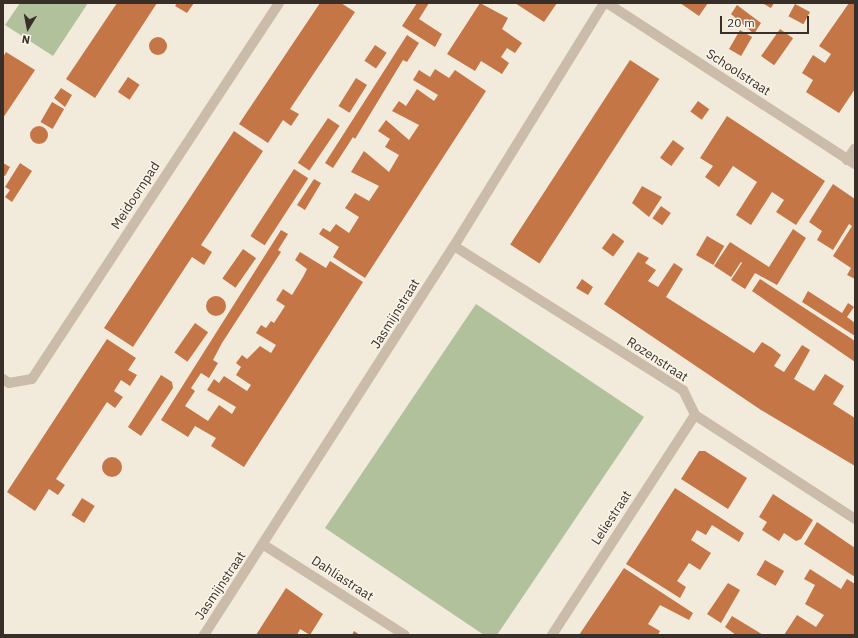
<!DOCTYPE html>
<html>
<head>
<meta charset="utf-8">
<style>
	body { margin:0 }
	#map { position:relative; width:858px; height:638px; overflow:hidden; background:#f2ebdc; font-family:"IBM Plex Sans",sans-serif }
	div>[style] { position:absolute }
	.green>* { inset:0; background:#b0c19c }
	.building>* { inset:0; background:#c57647; transform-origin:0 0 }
	.round { border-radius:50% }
	.minor>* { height:10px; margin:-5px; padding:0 5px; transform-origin:5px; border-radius:5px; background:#cabca8 }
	span { translate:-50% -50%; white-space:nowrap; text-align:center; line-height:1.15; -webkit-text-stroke:3px #faf4e9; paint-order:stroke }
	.street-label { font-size:13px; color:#372f28 }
	.frame { position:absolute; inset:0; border:4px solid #372f28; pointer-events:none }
	.north { position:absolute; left:8px; top:8px; width:40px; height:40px; -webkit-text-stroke:3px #faf4e9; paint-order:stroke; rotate:190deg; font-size:11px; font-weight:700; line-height:16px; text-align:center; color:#372f28 }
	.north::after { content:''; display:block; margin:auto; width:14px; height:18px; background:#372f28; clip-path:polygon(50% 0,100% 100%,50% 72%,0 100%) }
	.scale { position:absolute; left:720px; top:16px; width:89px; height:18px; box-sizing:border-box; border:2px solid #372f28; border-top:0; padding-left:5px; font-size:12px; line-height:14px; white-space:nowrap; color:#372f28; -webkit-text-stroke:3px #faf4e9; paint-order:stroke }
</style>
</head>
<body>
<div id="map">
	<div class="green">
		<div style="clip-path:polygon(20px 3px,88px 3px,53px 56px,5px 25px)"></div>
		<div style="clip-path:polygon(476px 304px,644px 417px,497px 635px,484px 635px,325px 528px)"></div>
	</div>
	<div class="building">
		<div style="clip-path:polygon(117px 3px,157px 3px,95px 98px,66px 79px)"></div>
		<div style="clip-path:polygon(177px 3px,194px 3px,187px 13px,175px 6px)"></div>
		<div style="clip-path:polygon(320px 3px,341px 3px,355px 12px,290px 109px,299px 114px,291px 126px,283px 120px,268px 143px,239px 124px)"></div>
		<div style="clip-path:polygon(417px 3px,429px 3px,419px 19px,442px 34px,435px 47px,402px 26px)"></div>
		<div style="clip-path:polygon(480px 3px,508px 18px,502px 29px,522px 43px,515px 53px,507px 48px,501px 57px,509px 63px,502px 74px,481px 61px,475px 71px,447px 54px)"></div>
		<div style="clip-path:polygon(515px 3px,557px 3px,544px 22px)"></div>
		<div style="clip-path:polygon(680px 3px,708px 3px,699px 16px)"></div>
		<div style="clip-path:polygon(762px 3px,774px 3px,771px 8px)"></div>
		<div style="clip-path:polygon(849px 3px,855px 3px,855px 89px,839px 113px,806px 92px,813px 80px,802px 73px,813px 55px,825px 63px,831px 54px,819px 46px)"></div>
		<div style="left:795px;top:4px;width:17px;height:14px;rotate:28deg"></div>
		<div style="clip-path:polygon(737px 5px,761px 23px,754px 34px,731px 14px)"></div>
		<div style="left:780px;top:29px;width:16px;height:33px;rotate:35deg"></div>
		<div style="left:740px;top:30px;width:14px;height:22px;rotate:30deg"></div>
		<div style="clip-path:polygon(407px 35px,419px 43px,407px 62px,403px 60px,355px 139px,353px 137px,333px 168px,325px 163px)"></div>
		<div class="round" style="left:149px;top:37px;width:18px;height:18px"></div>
		<div style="left:375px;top:45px;width:14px;height:19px;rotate:34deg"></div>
		<div style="clip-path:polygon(6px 52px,35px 70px,3px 118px,3px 57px)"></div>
		<div style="left:630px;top:60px;width:35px;height:220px;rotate:33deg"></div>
		<div style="clip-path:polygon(435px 69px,449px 78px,455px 70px,486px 91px,365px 278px,333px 257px,339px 247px,319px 234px,323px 228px,330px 232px,336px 224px,349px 233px,359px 217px,345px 208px,355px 193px,369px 201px,379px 186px,351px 172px,364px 151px,389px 172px,399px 155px,385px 147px,390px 139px,378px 131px,386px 120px,409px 140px,419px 125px,392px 111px,399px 101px,406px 106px,417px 89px,434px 101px,438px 95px,413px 80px,419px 70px,430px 77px)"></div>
		<div style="left:128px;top:77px;width:14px;height:18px;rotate:34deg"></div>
		<div style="left:356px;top:78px;width:13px;height:33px;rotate:32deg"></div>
		<div style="clip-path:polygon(61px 88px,72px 95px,65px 107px,54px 98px)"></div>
		<div style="left:698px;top:101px;width:14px;height:13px;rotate:36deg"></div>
		<div style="left:52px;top:102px;width:14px;height:23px;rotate:30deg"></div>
		<div style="clip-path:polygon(727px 116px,825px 181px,796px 225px,776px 212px,784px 200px,772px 192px,751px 225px,736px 215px,757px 182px,733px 166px,719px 187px,705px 177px,713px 166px,700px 158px)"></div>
		<div style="left:328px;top:118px;width:14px;height:54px;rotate:34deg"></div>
		<div class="round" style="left:30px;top:126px;width:18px;height:18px"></div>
		<div style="clip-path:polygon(234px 131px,263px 151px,201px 245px,212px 252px,204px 265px,192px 257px,133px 347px,104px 328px)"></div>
		<div style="left:673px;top:140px;width:14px;height:22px;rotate:36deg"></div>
		<div style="clip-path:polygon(3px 163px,10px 167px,5px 176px,3px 175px)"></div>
		<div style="clip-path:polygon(20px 163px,32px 171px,12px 202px,5px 197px,10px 190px,5px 187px)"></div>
		<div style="left:294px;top:169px;width:17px;height:80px;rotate:33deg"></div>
		<div style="clip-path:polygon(314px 179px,321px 183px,305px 210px,297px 205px)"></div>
		<div style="clip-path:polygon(833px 184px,855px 199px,855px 279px,847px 275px,851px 268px,833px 256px,852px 226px,849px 224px,833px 250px,817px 240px,822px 231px,809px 222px)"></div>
		<div style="clip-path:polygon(642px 186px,662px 197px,649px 217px,632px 203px)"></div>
		<div style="left:661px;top:206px;width:12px;height:15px;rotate:35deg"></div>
		<div style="clip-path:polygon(793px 229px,806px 238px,777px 285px,755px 273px,745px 289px,731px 280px,742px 263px,741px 262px,731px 277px,714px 266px,730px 242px,769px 267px)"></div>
		<div style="clip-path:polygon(281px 230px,288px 234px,278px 250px,281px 252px,222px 343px,213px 360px,218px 363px,209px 378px,201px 373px,191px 388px,195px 391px,185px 406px,208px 421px,219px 405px,232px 414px,236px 407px,207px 390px,214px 379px,219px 383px,224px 376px,247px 391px,251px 385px,236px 375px,241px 367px,236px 363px,242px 355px,247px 359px,260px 346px,271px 353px,276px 345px,256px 333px,261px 325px,266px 328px,271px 321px,274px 323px,285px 306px,276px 300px,283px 289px,292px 295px,303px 277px,307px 269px,295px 260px,300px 252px,326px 268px,330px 261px,363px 282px,244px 467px,211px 446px,216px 438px,195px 426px,188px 437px,161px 420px)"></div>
		<div style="left:613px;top:233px;width:14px;height:19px;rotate:36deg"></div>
		<div style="left:707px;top:236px;width:20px;height:22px;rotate:30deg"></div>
		<div style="left:243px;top:249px;width:16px;height:36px;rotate:35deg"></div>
		<div style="clip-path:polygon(638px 252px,649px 258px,645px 263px,656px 270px,648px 281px,658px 287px,674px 263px,683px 269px,666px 297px,754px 353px,762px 342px,772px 348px,781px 355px,774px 366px,784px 372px,802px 345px,810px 350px,794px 379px,814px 391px,825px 374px,844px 386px,833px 404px,855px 418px,855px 466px,761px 410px,604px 304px)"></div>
		<div style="clip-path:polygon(582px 279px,593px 287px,588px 295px,576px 288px)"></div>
		<div style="clip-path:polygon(760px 279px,855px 341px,855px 362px,752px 291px)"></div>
		<div style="clip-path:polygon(808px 291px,842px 313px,848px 303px,854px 307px,847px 317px,855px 323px,855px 336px,802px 302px)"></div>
		<div class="round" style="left:206px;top:296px;width:20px;height:20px"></div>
		<div style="left:195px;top:323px;width:16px;height:36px;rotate:35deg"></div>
		<div style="clip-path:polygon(107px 339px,136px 358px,128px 370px,137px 375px,130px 386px,121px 380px,114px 391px,123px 397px,115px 408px,107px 402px,56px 479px,65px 485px,58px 495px,49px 489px,35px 511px,7px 492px)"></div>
		<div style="clip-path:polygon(161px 375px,172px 382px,173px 388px,141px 436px,128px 427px)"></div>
		<div style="clip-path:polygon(699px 451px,705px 451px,747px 478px,728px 509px,681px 479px)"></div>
		<div class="round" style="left:102px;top:457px;width:20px;height:20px"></div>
		<div style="clip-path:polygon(675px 488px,744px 533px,739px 542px,712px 525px,706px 535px,697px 530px,691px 540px,711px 553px,700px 570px,689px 563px,677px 581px,686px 587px,680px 598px,626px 564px)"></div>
		<div style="clip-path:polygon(773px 494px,813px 520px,801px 539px,796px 541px,784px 533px,779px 541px,762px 530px,767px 522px,759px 517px)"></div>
		<div style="left:82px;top:498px;width:15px;height:20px;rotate:32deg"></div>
		<div style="clip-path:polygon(817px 522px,855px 548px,855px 577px,804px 544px)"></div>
		<div style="left:765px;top:560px;width:22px;height:17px;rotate:30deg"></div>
		<div style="clip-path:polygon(624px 568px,693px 613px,689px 620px,660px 605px,648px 624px,660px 631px,658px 635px,579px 635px)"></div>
		<div style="clip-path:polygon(810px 569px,841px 589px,847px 579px,855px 584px,854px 635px,784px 635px,797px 615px,816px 627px,824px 615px,805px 604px,815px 585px,804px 579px)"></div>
		<div style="clip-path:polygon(728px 583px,740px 590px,721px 623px,707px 614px)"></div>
		<div style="clip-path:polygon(286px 588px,323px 614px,310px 635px,300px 629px,297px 635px,256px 635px)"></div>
		<div style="clip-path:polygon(732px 616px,760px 633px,763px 635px,736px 635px,725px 627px)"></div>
		<div style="clip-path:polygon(354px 631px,360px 635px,352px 635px)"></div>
	</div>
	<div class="minor">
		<div style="left:607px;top:3px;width:296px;rotate:33deg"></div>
		<div style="left:847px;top:160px;width:14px;rotate:-56deg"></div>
		<div style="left:454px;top:246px;width:271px;rotate:32.2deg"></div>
		<div style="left:683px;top:390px;width:28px;rotate:64deg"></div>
		<div style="left:695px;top:415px;width:191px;rotate:33deg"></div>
		<div style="left:3px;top:379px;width:7px;rotate:34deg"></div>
		<div style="left:9px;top:383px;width:23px;rotate:-10deg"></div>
		<div style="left:32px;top:379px;width:450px;rotate:-56.7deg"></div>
		<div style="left:264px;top:545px;width:167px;rotate:32.6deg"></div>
		<div style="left:204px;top:635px;width:462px;rotate:-57.3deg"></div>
		<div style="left:454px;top:246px;width:286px;rotate:-58.3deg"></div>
		<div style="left:552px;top:635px;width:262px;rotate:-57deg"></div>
	</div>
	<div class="street-label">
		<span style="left:738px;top:73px;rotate:33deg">Schoolstraat</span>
		<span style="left:136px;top:196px;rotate:-57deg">Meidoornpad</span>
		<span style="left:396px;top:314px;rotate:-58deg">Jasmijnstraat</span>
		<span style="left:657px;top:360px;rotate:33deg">Rozenstraat</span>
		<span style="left:612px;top:518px;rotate:-57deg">Leliestraat</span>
		<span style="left:342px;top:579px;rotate:33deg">Dahliastraat</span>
		<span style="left:221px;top:586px;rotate:-56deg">Jasmijnstraat</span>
	</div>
	<div class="frame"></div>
	<div class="north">N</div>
	<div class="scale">20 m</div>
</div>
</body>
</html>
